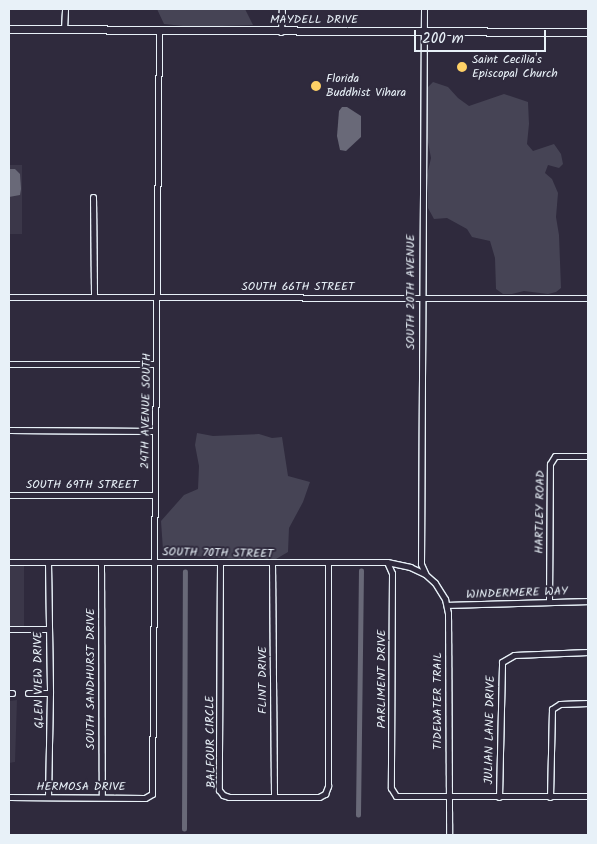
<!DOCTYPE html>
<html>
<head>
<meta charset="utf-8">
<style>
	body { margin:0 }
	#map { position:relative; width:597px; height:844px; overflow:hidden; background:#2f2a3d; font-family:Kalam,sans-serif }
	div>[style] { position:absolute }
	.built>* { inset:0; background:#3b3749; transform-origin:0 0 }
	.green>* { inset:0; background:#464455 }
	.water>* { inset:0; background:#696978 }
	.canal>* { height:4.5px; margin:-2.25px; padding:0 2.25px; transform-origin:2.25px; border-radius:2.25px; background:#696978 }
	.roads { filter:drop-shadow(1px 0 #e8f1f8) drop-shadow(-1px 0 #e8f1f8) drop-shadow(0 1px #e8f1f8) drop-shadow(0 -1px #e8f1f8) }
	.street>* { height:5px; margin:-2.5px; padding:0 2.5px; transform-origin:2.5px; border-radius:2.5px; background:#2f2a3d }
	.secondary>* { height:7px; margin:-3.5px; padding:0 3.5px; transform-origin:3.5px; border-radius:3.5px; background:#2f2a3d }
	.dots>* { width:14px; height:14px; translate:-50% -50%; box-sizing:border-box; border:2px solid #2f2a3d; border-radius:50% }
	span { translate:-50% -50%; white-space:nowrap; text-align:center; line-height:1.15; -webkit-text-stroke:4px #2f2a3d; paint-order:stroke }
	.street-label { font-size:12px; color:#e8f1f8 }
	.poi-label { font-size:12px; color:#e8f1f8 }
	.left { translate:0 -50%; text-align:left }
	.frame { position:absolute; inset:0; border:10px solid #e8f1f8; pointer-events:none }
	.scale { position:absolute; left:414px; top:30px; width:132px; height:22px; box-sizing:border-box; border:2px solid #e8f1f8; border-top:0; padding-left:6px; font-size:15px; line-height:18px; white-space:nowrap; color:#e8f1f8; -webkit-text-stroke:4px #2f2a3d; paint-order:stroke }
</style>
</head>
<body>
<div id="map">
	<div class="built">
		<div style="left:9px;top:165px;width:13px;height:69px"></div>
		<div style="left:9px;top:565px;width:15px;height:62px"></div>
		<div style="clip-path:polygon(17px 700px,15px 762px,9px 763px,9px 701px)"></div>
	</div>
	<div class="green">
		<div style="clip-path:polygon(157px 9px,245px 9px,253px 25px,222px 26px,212px 29px,164px 24px)"></div>
		<div style="clip-path:polygon(433px 82px,448px 87px,458px 98px,469px 106px,504px 94px,528px 102px,529px 124px,527px 144px,533px 151px,554px 144px,561px 154px,563px 164px,559px 168px,548px 165px,545px 173px,552px 179px,558px 193px,556px 217px,559px 235px,561px 288px,556px 292px,548px 294px,524px 291px,512px 294px,503px 294px,496px 289px,495px 258px,490px 241px,472px 237px,467px 229px,447px 218px,434px 219px,428px 208px,427px 175px,431px 158px,426px 132px,425px 101px,427px 88px)"></div>
		<div style="clip-path:polygon(197px 433px,213px 436px,259px 434px,272px 438px,282px 437px,288px 476px,310px 482px,303px 502px,289px 528px,288px 552px,276px 559px,246px 560px,195px 556px,172px 557px,163px 550px,161px 521px,184px 495px,198px 489px,199px 466px,195px 445px)"></div>
	</div>
	<div class="water">
		<div style="clip-path:polygon(342px 107px,347px 107px,361px 116px,361px 137px,346px 151px,340px 150px,337px 136px,339px 111px)"></div>
		<div style="clip-path:polygon(9px 169px,15px 169px,20px 174px,21px 189px,20px 195px,9px 197px)"></div>
	</div>
	<div class="canal">
		<div style="left:358px;top:815px;width:244px;rotate:-89.3deg"></div>
		<div style="left:184px;top:829px;width:257px;rotate:-89.8deg"></div>
	</div>
	<div class="roads">
		<div class="street">
			<div style="left:424px;top:9px;width:555px;rotate:90.31deg"></div>
			<div style="left:421px;top:564px;width:10px;rotate:66deg"></div>
			<div style="left:64px;top:29px;width:20px;rotate:-87deg"></div>
			<div style="left:281px;top:32px;width:23px;rotate:-88deg"></div>
			<div style="left:93px;top:197px;width:100px;rotate:89.4deg"></div>
			<div style="left:9px;top:297px;width:579px;rotate:0.1deg"></div>
			<div style="left:9px;top:364px;width:147px"></div>
			<div style="left:9px;top:430px;width:146px;rotate:0.4deg"></div>
			<div style="left:9px;top:495px;width:146px"></div>
			<div style="left:9px;top:562px;width:378px"></div>
			<div style="left:387px;top:562px;width:24px;rotate:12deg"></div>
			<div style="left:410px;top:567px;width:17px;rotate:25deg"></div>
			<div style="left:425px;top:574px;width:13px;rotate:42deg"></div>
			<div style="left:435px;top:583px;width:19px;rotate:58deg"></div>
			<div style="left:445px;top:599px;width:14px;rotate:78deg"></div>
			<div style="left:448px;top:613px;width:222px;rotate:89.7deg"></div>
			<div style="left:48px;top:562px;width:131px;rotate:89.1deg"></div>
			<div style="left:50px;top:693px;width:104px;rotate:91.1deg"></div>
			<div style="left:101px;top:562px;width:235px;rotate:89.8deg"></div>
			<div style="left:387px;top:562px;width:12px;rotate:66deg"></div>
			<div style="left:392px;top:573px;width:215px;rotate:90.3deg"></div>
			<div style="left:391px;top:788px;width:9px;rotate:58deg"></div>
			<div style="left:396px;top:796px;width:192px"></div>
			<div style="left:272px;top:563px;width:234px;rotate:89.5deg"></div>
			<div style="left:220px;top:564px;width:226px;rotate:90.3deg"></div>
			<div style="left:219px;top:790px;width:6px;rotate:51deg"></div>
			<div style="left:223px;top:795px;width:6px;rotate:18deg"></div>
			<div style="left:229px;top:797px;width:90px"></div>
			<div style="left:319px;top:797px;width:7px;rotate:-27deg"></div>
			<div style="left:325px;top:794px;width:9px;rotate:-69deg"></div>
			<div style="left:328px;top:786px;width:223px;rotate:-90deg"></div>
			<div style="left:549px;top:602px;width:138px;rotate:-89.6deg"></div>
			<div style="left:550px;top:464px;width:9px;rotate:-58deg"></div>
			<div style="left:555px;top:456px;width:33px"></div>
			<div style="left:447px;top:605px;width:141px;rotate:-1.6deg"></div>
			<div style="left:9px;top:629px;width:39px"></div>
			<div style="left:9px;top:693px;width:3px"></div>
			<div style="left:28px;top:693px;width:22px"></div>
			<div style="left:9px;top:797px;width:136px;rotate:0.4deg"></div>
			<div style="left:145px;top:798px;width:8px;rotate:-30deg"></div>
			<div style="left:152px;top:794px;width:765px;rotate:-89.48deg"></div>
			<div style="left:499px;top:797px;width:135px;rotate:-88.7deg"></div>
			<div style="left:502px;top:662px;width:14px;rotate:-30deg"></div>
			<div style="left:514px;top:655px;width:74px;rotate:-2.3deg"></div>
			<div style="left:550px;top:797px;width:88px;rotate:-88.7deg"></div>
			<div style="left:552px;top:709px;width:9px;rotate:-32deg"></div>
			<div style="left:560px;top:704px;width:28px;rotate:-2deg"></div>
		</div>
		<div class="secondary">
			<div style="left:9px;top:29px;width:579px;rotate:0.3deg"></div>
		</div>
	</div>
	<div class="dots">
		<div style="left:462px;top:67px;background:#ffd166"></div>
		<div style="left:316px;top:86px;background:#ffd166"></div>
	</div>
	<div class="street-label">
		<span style="left:314px;top:20px">MAYDELL DRIVE</span>
		<span style="left:298px;top:287px">SOUTH 66TH STREET</span>
		<span style="left:411px;top:292px;rotate:-90deg">SOUTH 20TH AVENUE</span>
		<span style="left:146px;top:411px;rotate:-89deg">24TH AVENUE SOUTH</span>
		<span style="left:82px;top:485px">SOUTH 69TH STREET</span>
		<span style="left:540px;top:512px;rotate:-89deg">HARTLEY ROAD</span>
		<span style="left:218px;top:553px;rotate:1deg">SOUTH 70TH STREET</span>
		<span style="left:517px;top:593px;rotate:-2deg">WINDERMERE WAY</span>
		<span style="left:91px;top:679px;rotate:-90deg">SOUTH SANDHURST DRIVE</span>
		<span style="left:382px;top:679px;rotate:-90deg">PARLIMENT DRIVE</span>
		<span style="left:39px;top:680px;rotate:-91deg">GLEN VIEW DRIVE</span>
		<span style="left:263px;top:680px;rotate:-90deg">FLINT DRIVE</span>
		<span style="left:438px;top:701px;rotate:-90deg">TIDEWATER TRAIL</span>
		<span style="left:490px;top:730px;rotate:-89deg">JULIAN LANE DRIVE</span>
		<span style="left:211px;top:742px;rotate:-91deg">BALFOUR CIRCLE</span>
		<span style="left:81px;top:787px">HERMOSA DRIVE</span>
	</div>
	<div class="poi-label">
		<span class="left" style="left:472px;top:67px">Saint Cecilia's<br>Episcopal Church</span>
		<span class="left" style="left:326px;top:86px">Florida<br>Buddhist Vihara</span>
	</div>
	<div class="frame"></div>
	<div class="scale">200 m</div>
</div>
</body>
</html>
